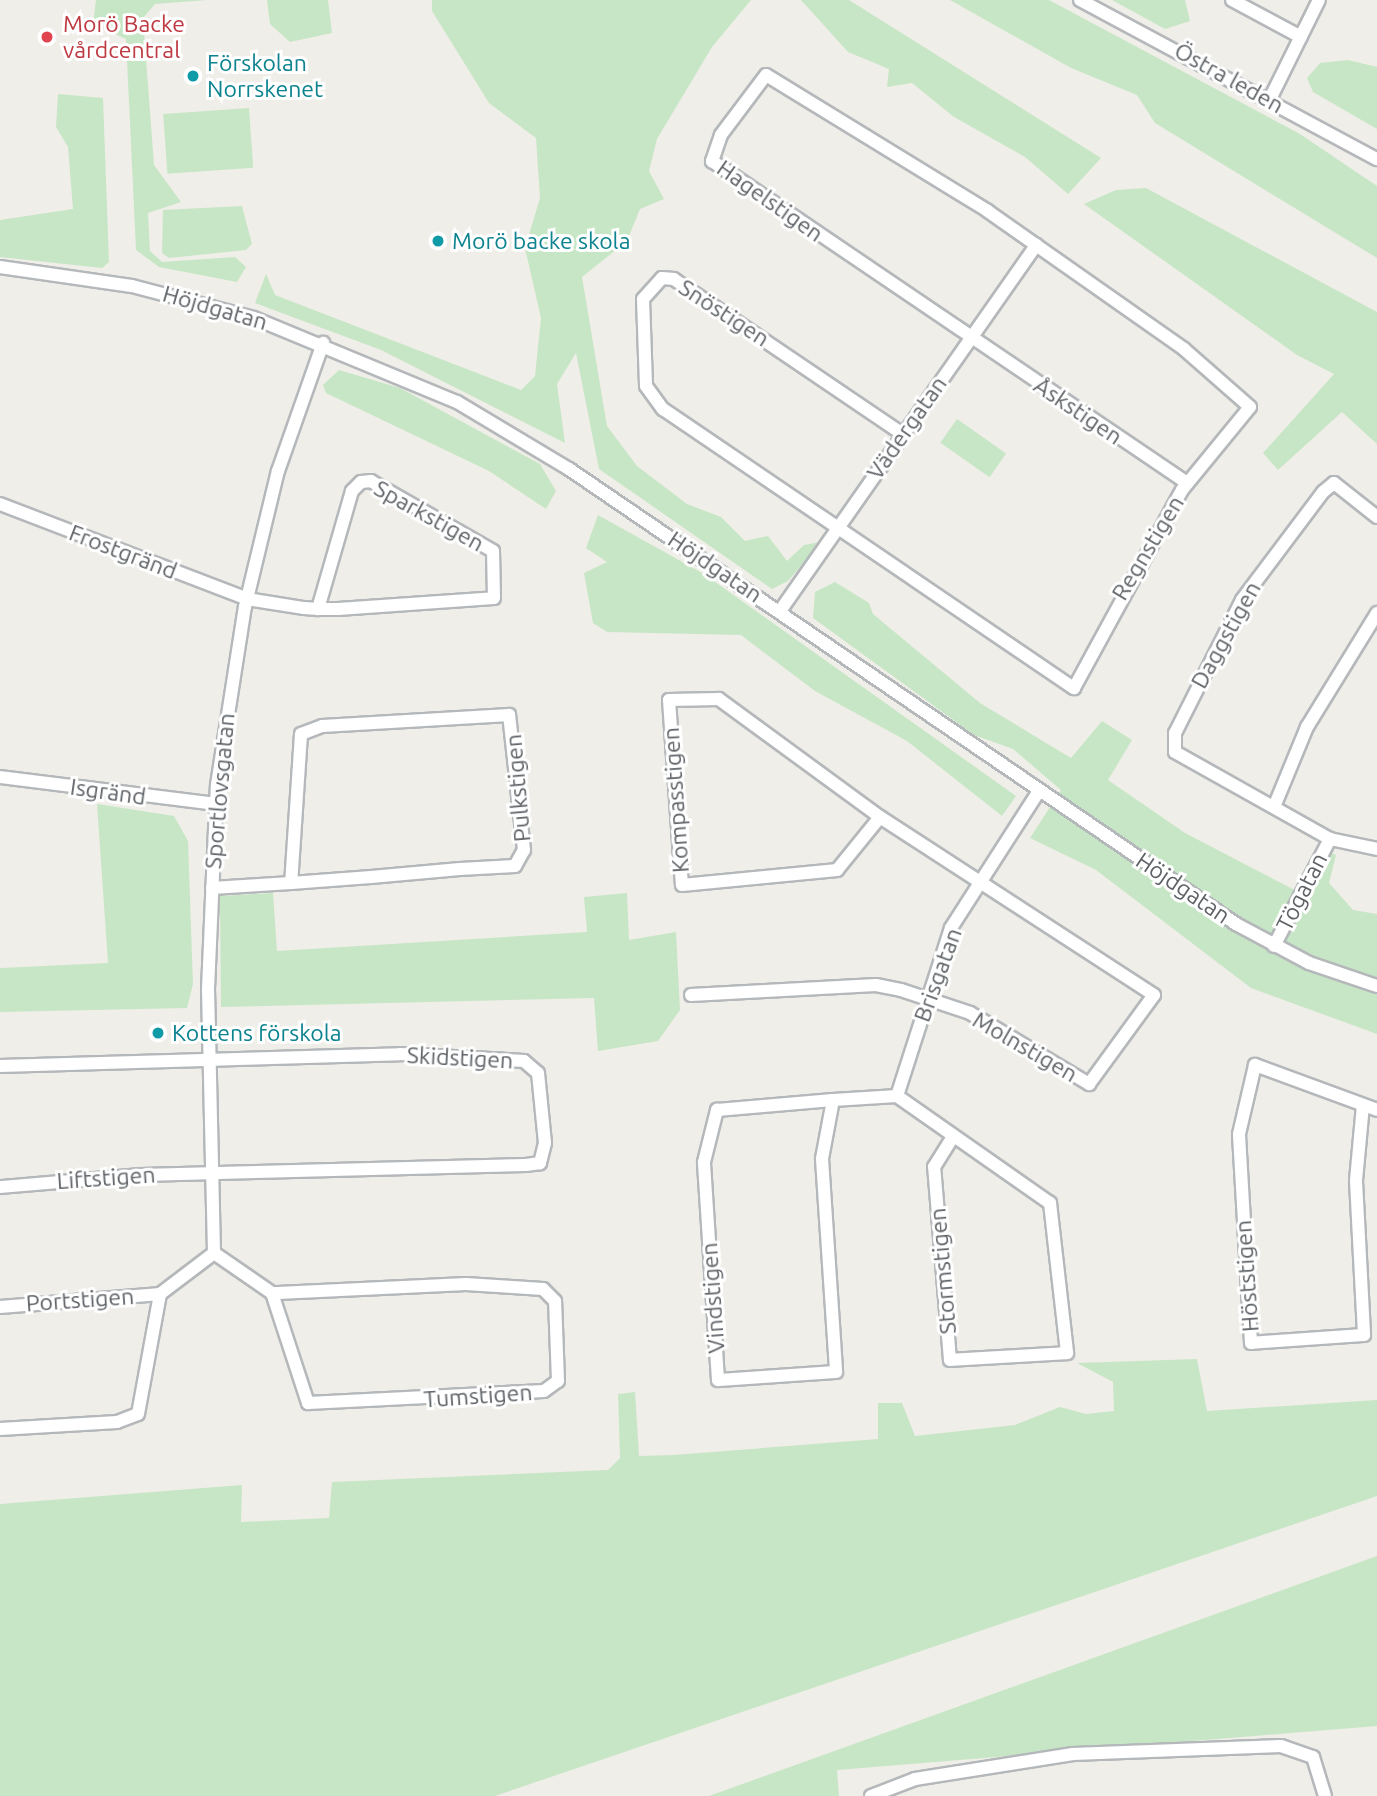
<!DOCTYPE html>
<html>
<head>
<meta charset="utf-8">
<style>
	body { margin:0 }
	#map { position:relative; width:1377px; height:1796px; overflow:hidden; background:#f0eee8; font-family:Ubuntu,sans-serif }
	div>[style] { position:absolute }
	.green>* { inset:0; background:#c7e6c5; transform-origin:0 0 }
	.roads { filter:drop-shadow(2px 0 #b5b8bb) drop-shadow(-2px 0 #b5b8bb) drop-shadow(0 2px #b5b8bb) drop-shadow(0 -2px #b5b8bb) }
	.minor>* { height:12px; margin:-6px; padding:0 6px; transform-origin:6px; border-radius:6px; background:#fff }
	.dots>* { width:19px; height:19px; translate:-50% -50%; box-sizing:border-box; border:4px solid #fff; border-radius:50% }
	span { translate:-50% -50%; white-space:nowrap; text-align:center; line-height:1.15; -webkit-text-stroke:6px #fff; paint-order:stroke }
	.health-label { font-size:23px; color:#be3a42 }
	.left { translate:0 -50%; text-align:left }
	.culture-label { font-size:23px; color:#0d838f }
	.street-label { font-size:23px; color:#5f6367 }
</style>
</head>
<body>
<div id="map">
	<div class="green">
		<div style="clip-path:polygon(96px 0,208px 0,155px 4px,143px 18px,154px 165px,181px 202px,148px 213px,150px 251px,162px 262px,235px 257px,246px 267px,237px 282px,159px 267px,136px 250px,126px 39px,93px 24px)"></div>
		<div style="clip-path:polygon(267px 0,328px 0,332px 33px,290px 42px,270px 24px)"></div>
		<div style="clip-path:polygon(432px 0,751px 0,712px 47px,657px 139px,649px 171px,664px 199px,640px 209px,627px 241px,582px 277px,607px 426px,637px 466px,687px 504px,721px 517px,745px 541px,768px 536px,787px 561px,804px 545px,821px 542px,788px 581px,772px 589px,599px 469px,576px 353px,557px 384px,565px 443px,381px 350px,255px 303px,266px 274px,275px 295px,521px 390px,535px 376px,541px 318px,525px 248px,540px 198px,536px 138px,489px 103px,432px 11px)"></div>
		<div style="clip-path:polygon(801px 0,849px 0,1101px 158px,1068px 194px,1025px 157px,954px 117px,912px 83px,887px 87px,889px 69px,848px 52px)"></div>
		<div style="clip-path:polygon(950px 0,1049px 0,1300px 134px,1377px 186px,1377px 258px,1155px 123px,1137px 95px,1071px 68px)"></div>
		<div style="clip-path:polygon(1112px 0,1185px 0,1190px 21px,1165px 29px)"></div>
		<div style="clip-path:polygon(1348px 60px,1377px 67px,1377px 129px,1313px 92px,1307px 78px,1320px 63px)"></div>
		<div style="clip-path:polygon(58px 94px,103px 98px,109px 262px,102px 268px,0 257px,0 220px,73px 209px,68px 147px,56px 127px)"></div>
		<div style="left:249px;top:108px;width:60px;height:86px;rotate:86deg"></div>
		<div style="clip-path:polygon(1146px 188px,1377px 312px,1377px 444px,1342px 412px,1278px 470px,1263px 453px,1334px 374px,1297px 355px,1084px 204px,1116px 190px)"></div>
		<div style="clip-path:polygon(242px 206px,252px 244px,246px 250px,169px 258px,162px 253px,163px 210px)"></div>
		<div style="clip-path:polygon(339px 370px,400px 388px,540px 464px,556px 491px,546px 509px,489px 471px,326px 393px,323px 385px)"></div>
		<div style="left:957px;top:419px;width:60px;height:29px;rotate:35deg"></div>
		<div style="clip-path:polygon(598px 515px,704px 574px,1016px 796px,1002px 816px,907px 741px,815px 691px,741px 635px,607px 632px,593px 623px,584px 573px,607px 562px,586px 548px)"></div>
		<div style="clip-path:polygon(835px 582px,869px 603px,873px 614px,980px 703px,1071px 758px,1102px 721px,1132px 740px,1108px 780px,1185px 833px,1308px 897px,1329px 852px,1336px 855px,1329px 883px,1353px 910px,1377px 914px,1377px 1034px,1251px 988px,1096px 870px,1030px 838px,1061px 790px,1013px 749px,974px 735px,813px 618px,815px 592px)"></div>
		<div style="clip-path:polygon(97px 804px,174px 816px,188px 841px,193px 984px,187px 1008px,0 1012px,0 968px,108px 963px)"></div>
		<div style="clip-path:polygon(273px 893px,277px 951px,587px 932px,584px 897px,627px 893px,629px 940px,676px 932px,680px 1010px,658px 1041px,598px 1051px,594px 998px,221px 1007px,220px 896px)"></div>
		<div style="clip-path:polygon(1197px 1359px,1207px 1411px,1377px 1400px,1377px 1496px,495px 1796px,0 1796px,0 1504px,242px 1485px,241px 1522px,329px 1518px,332px 1482px,608px 1470px,620px 1458px,618px 1394px,635px 1392px,639px 1456px,674px 1455px,878px 1439px,878px 1403px,902px 1403px,915px 1436px,1015px 1425px,1060px 1407px,1086px 1414px,1114px 1411px,1113px 1382px,1077px 1363px)"></div>
		<div style="clip-path:polygon(1377px 1556px,1377px 1726px,837px 1770px,839px 1796px,709px 1796px)"></div>
	</div>
	<div class="roads">
		<div class="minor">
			<div style="left:1080px;top:0;width:337px;rotate:28.2deg"></div>
			<div style="left:1232px;top:0;width:78px;rotate:28.2deg"></div>
			<div style="left:1270px;top:99px;width:110px;rotate:-63.7deg"></div>
			<div style="left:0;top:267px;width:133px;rotate:8.2deg"></div>
			<div style="left:132px;top:286px;width:126px;rotate:14.7deg"></div>
			<div style="left:254px;top:318px;width:220px;rotate:22.5deg"></div>
			<div style="left:457px;top:402px;width:131px;rotate:30.9deg"></div>
			<div style="left:569px;top:469px;width:807px;rotate:34.3deg"></div>
			<div style="left:1236px;top:924px;width:83px;rotate:28.1deg"></div>
			<div style="left:1309px;top:963px;width:72px;rotate:18.7deg"></div>
			<div style="left:904px;top:435px;width:278px;rotate:-145.9deg"></div>
			<div style="left:674px;top:279px;width:12px;rotate:-175deg"></div>
			<div style="left:662px;top:278px;width:28px;rotate:132deg"></div>
			<div style="left:643px;top:299px;width:87px;rotate:88deg"></div>
			<div style="left:646px;top:386px;width:29px;rotate:54deg"></div>
			<div style="left:663px;top:409px;width:497px;rotate:34.2deg"></div>
			<div style="left:1074px;top:688px;width:226px;rotate:-61.4deg"></div>
			<div style="left:1182px;top:490px;width:107px;rotate:-50.7deg"></div>
			<div style="left:1250px;top:407px;width:88px;rotate:-138.7deg"></div>
			<div style="left:1184px;top:349px;width:240px;rotate:-144.9deg"></div>
			<div style="left:988px;top:211px;width:260px;rotate:-148.5deg"></div>
			<div style="left:766px;top:75px;width:75px;rotate:126.9deg"></div>
			<div style="left:721px;top:135px;width:28px;rotate:109deg"></div>
			<div style="left:712px;top:161px;width:574px;rotate:34.13deg"></div>
			<div style="left:0;top:504px;width:265px;rotate:21deg"></div>
			<div style="left:247px;top:599px;width:58px;rotate:9deg"></div>
			<div style="left:304px;top:608px;width:14px;rotate:4deg"></div>
			<div style="left:318px;top:609px;width:20px"></div>
			<div style="left:338px;top:609px;width:156px;rotate:-4deg"></div>
			<div style="left:494px;top:598px;width:47px;rotate:-91.2deg"></div>
			<div style="left:493px;top:551px;width:141px;rotate:-150.2deg"></div>
			<div style="left:371px;top:481px;width:10px;rotate:174deg"></div>
			<div style="left:361px;top:482px;width:13px;rotate:135deg"></div>
			<div style="left:352px;top:491px;width:123px;rotate:106.1deg"></div>
			<div style="left:1377px;top:517px;width:55px;rotate:-141.7deg"></div>
			<div style="left:1334px;top:483px;width:14px;rotate:141deg"></div>
			<div style="left:1323px;top:492px;width:135px;rotate:126.9deg"></div>
			<div style="left:1242px;top:600px;width:149px;rotate:116.7deg"></div>
			<div style="left:1175px;top:733px;width:19px;rotate:90deg"></div>
			<div style="left:1175px;top:752px;width:178px;rotate:29.3deg"></div>
			<div style="left:1330px;top:839px;width:48px;rotate:12deg"></div>
			<div style="left:780px;top:611px;width:447px;rotate:-55deg"></div>
			<div style="left:0;top:777px;width:218px;rotate:7.1deg"></div>
			<div style="left:1274px;top:807px;width:87px;rotate:-67.6deg"></div>
			<div style="left:1307px;top:727px;width:134px;rotate:-58.4deg"></div>
			<div style="left:212px;top:888px;width:79px;rotate:-3.6deg"></div>
			<div style="left:291px;top:883px;width:80px;rotate:-4.3deg"></div>
			<div style="left:371px;top:877px;width:89px;rotate:-5.1deg"></div>
			<div style="left:460px;top:869px;width:55px;rotate:-3.1deg"></div>
			<div style="left:515px;top:866px;width:18px;rotate:-61deg"></div>
			<div style="left:524px;top:850px;width:136px;rotate:-96.3deg"></div>
			<div style="left:509px;top:715px;width:187px;rotate:176.6deg"></div>
			<div style="left:322px;top:726px;width:22px;rotate:159deg"></div>
			<div style="left:301px;top:734px;width:149px;rotate:93.8deg"></div>
			<div style="left:1274px;top:946px;width:121px;rotate:-62.4deg"></div>
			<div style="left:691px;top:995px;width:185px;rotate:-3.1deg"></div>
			<div style="left:876px;top:985px;width:25px;rotate:11deg"></div>
			<div style="left:901px;top:990px;width:73px;rotate:18.4deg"></div>
			<div style="left:970px;top:1013px;width:139px;rotate:30.8deg"></div>
			<div style="left:1089px;top:1084px;width:110px;rotate:-53.9deg"></div>
			<div style="left:1154px;top:995px;width:327px;rotate:-147deg"></div>
			<div style="left:880px;top:817px;width:200px;rotate:-143.8deg"></div>
			<div style="left:719px;top:699px;width:50px;rotate:178.9deg"></div>
			<div style="left:669px;top:700px;width:185px;rotate:86deg"></div>
			<div style="left:682px;top:885px;width:156px;rotate:-5.5deg"></div>
			<div style="left:837px;top:870px;width:68px;rotate:-50.9deg"></div>
			<div style="left:0;top:1066px;width:400px;rotate:-1.7deg"></div>
			<div style="left:400px;top:1054px;width:124px;rotate:3.2deg"></div>
			<div style="left:524px;top:1061px;width:18px;rotate:41deg"></div>
			<div style="left:538px;top:1073px;width:70px;rotate:84.3deg"></div>
			<div style="left:545px;top:1143px;width:21px;rotate:104deg"></div>
			<div style="left:540px;top:1163px;width:14px;rotate:172deg"></div>
			<div style="left:526px;top:1165px;width:385px;rotate:178.5deg"></div>
			<div style="left:141px;top:1175px;width:142px;rotate:175.1deg"></div>
			<div style="left:897px;top:1096px;width:187px;rotate:35deg"></div>
			<div style="left:1050px;top:1203px;width:151px;rotate:83.5deg"></div>
			<div style="left:1067px;top:1353px;width:117px;rotate:176.6deg"></div>
			<div style="left:950px;top:1360px;width:194px;rotate:-94.7deg"></div>
			<div style="left:934px;top:1167px;width:36px;rotate:-58deg"></div>
			<div style="left:897px;top:1096px;width:176px;rotate:-72.2deg"></div>
			<div style="left:951px;top:928px;width:163px;rotate:-57.3deg"></div>
			<div style="left:833px;top:1100px;width:60px;rotate:100.6deg"></div>
			<div style="left:822px;top:1159px;width:213px;rotate:86.2deg"></div>
			<div style="left:836px;top:1372px;width:118px;rotate:176.1deg"></div>
			<div style="left:718px;top:1380px;width:218px;rotate:-93.7deg"></div>
			<div style="left:704px;top:1162px;width:54px;rotate:-76deg"></div>
			<div style="left:717px;top:1110px;width:116px;rotate:-4.9deg"></div>
			<div style="left:833px;top:1100px;width:64px;rotate:-3.6deg"></div>
			<div style="left:1363px;top:1105px;width:76px;rotate:95.3deg"></div>
			<div style="left:1356px;top:1181px;width:154px;rotate:87deg"></div>
			<div style="left:1364px;top:1335px;width:113px;rotate:176deg"></div>
			<div style="left:1251px;top:1343px;width:209px;rotate:-93.3deg"></div>
			<div style="left:1239px;top:1134px;width:71px;rotate:-76.9deg"></div>
			<div style="left:1255px;top:1065px;width:130px;rotate:20.2deg"></div>
			<div style="left:214px;top:1253px;width:264px;rotate:-91.3deg"></div>
			<div style="left:208px;top:989px;width:204px;rotate:-87.5deg"></div>
			<div style="left:217px;top:785px;width:180px;rotate:-81.1deg"></div>
			<div style="left:245px;top:607px;width:140px;rotate:-76.4deg"></div>
			<div style="left:278px;top:471px;width:136px;rotate:-70.6deg"></div>
			<div style="left:214px;top:1253px;width:70px;rotate:34.6deg"></div>
			<div style="left:272px;top:1293px;width:116px;rotate:71.9deg"></div>
			<div style="left:308px;top:1403px;width:236px;rotate:-2.9deg"></div>
			<div style="left:544px;top:1391px;width:17px;rotate:-36deg"></div>
			<div style="left:558px;top:1381px;width:80px;rotate:-92.1deg"></div>
			<div style="left:555px;top:1301px;width:17px;rotate:-135deg"></div>
			<div style="left:543px;top:1289px;width:77px;rotate:-176.3deg"></div>
			<div style="left:466px;top:1284px;width:194px;rotate:177.3deg"></div>
			<div style="left:0;top:1307px;width:161px;rotate:-4.6deg"></div>
			<div style="left:0;top:1429px;width:117px;rotate:-3.4deg"></div>
			<div style="left:117px;top:1422px;width:22px;rotate:-21deg"></div>
			<div style="left:138px;top:1414px;width:122px;rotate:-79.6deg"></div>
			<div style="left:160px;top:1294px;width:68px;rotate:-37.2deg"></div>
			<div style="left:871px;top:1796px;width:47px;rotate:-21.1deg"></div>
			<div style="left:915px;top:1779px;width:160px;rotate:-9deg"></div>
			<div style="left:1073px;top:1754px;width:208px;rotate:-2.2deg"></div>
			<div style="left:1281px;top:1746px;width:34px;rotate:19deg"></div>
			<div style="left:1313px;top:1757px;width:41px;rotate:72.9deg"></div>
		</div>
	</div>
	<div class="dots">
		<div style="left:47px;top:37px;background:#e0444e"></div>
		<div style="left:193px;top:76px;background:#0f9aa8"></div>
		<div style="left:438px;top:241px;background:#0f9aa8"></div>
		<div style="left:158px;top:1033px;background:#0f9aa8"></div>
	</div>
	<div class="health-label">
		<span class="left" style="left:63px;top:37px">Morö Backe<br>vårdcentral</span>
	</div>
	<div class="culture-label">
		<span class="left" style="left:207px;top:76px">Förskolan<br>Norrskenet</span>
		<span class="left" style="left:452px;top:241px">Morö backe skola</span>
		<span class="left" style="left:172px;top:1033px">Kottens förskola</span>
	</div>
	<div class="street-label">
		<span style="left:1229px;top:78px;rotate:29deg">Östra leden</span>
		<span style="left:770px;top:201px;rotate:35deg">Hagelstigen</span>
		<span style="left:215px;top:308px;rotate:16deg">Höjdgatan</span>
		<span style="left:724px;top:313px;rotate:33deg">Snöstigen</span>
		<span style="left:1078px;top:411px;rotate:34deg">Åskstigen</span>
		<span style="left:907px;top:428px;rotate:-55deg">Vädergatan</span>
		<span style="left:429px;top:516px;rotate:29deg">Sparkstigen</span>
		<span style="left:1148px;top:548px;rotate:-59deg">Regnstigen</span>
		<span style="left:123px;top:552px;rotate:21deg">Frostgränd</span>
		<span style="left:715px;top:567px;rotate:34deg">Höjdgatan</span>
		<span style="left:1226px;top:635px;rotate:-61deg">Daggstigen</span>
		<span style="left:518px;top:788px;rotate:-95deg">Pulkstigen</span>
		<span style="left:220px;top:791px;rotate:-85deg">Sportlovsgatan</span>
		<span style="left:108px;top:792px;rotate:8deg">Isgränd</span>
		<span style="left:676px;top:800px;rotate:-94deg">Kompasstigen</span>
		<span style="left:1183px;top:888px;rotate:34deg">Höjdgatan</span>
		<span style="left:1302px;top:892px;rotate:-63deg">Tögatan</span>
		<span style="left:938px;top:975px;rotate:-70deg">Brisgatan</span>
		<span style="left:1025px;top:1047px;rotate:30deg">Molnstigen</span>
		<span style="left:460px;top:1058px;rotate:3deg">Skidstigen</span>
		<span style="left:106px;top:1178px;rotate:-4deg">Liftstigen</span>
		<span style="left:943px;top:1271px;rotate:-95deg">Stormstigen</span>
		<span style="left:1247px;top:1276px;rotate:-94deg">Höststigen</span>
		<span style="left:713px;top:1298px;rotate:-94deg">Vindstigen</span>
		<span style="left:80px;top:1300px;rotate:-4deg">Portstigen</span>
		<span style="left:478px;top:1396px;rotate:-4deg">Tumstigen</span>
	</div>
</div>
</body>
</html>
